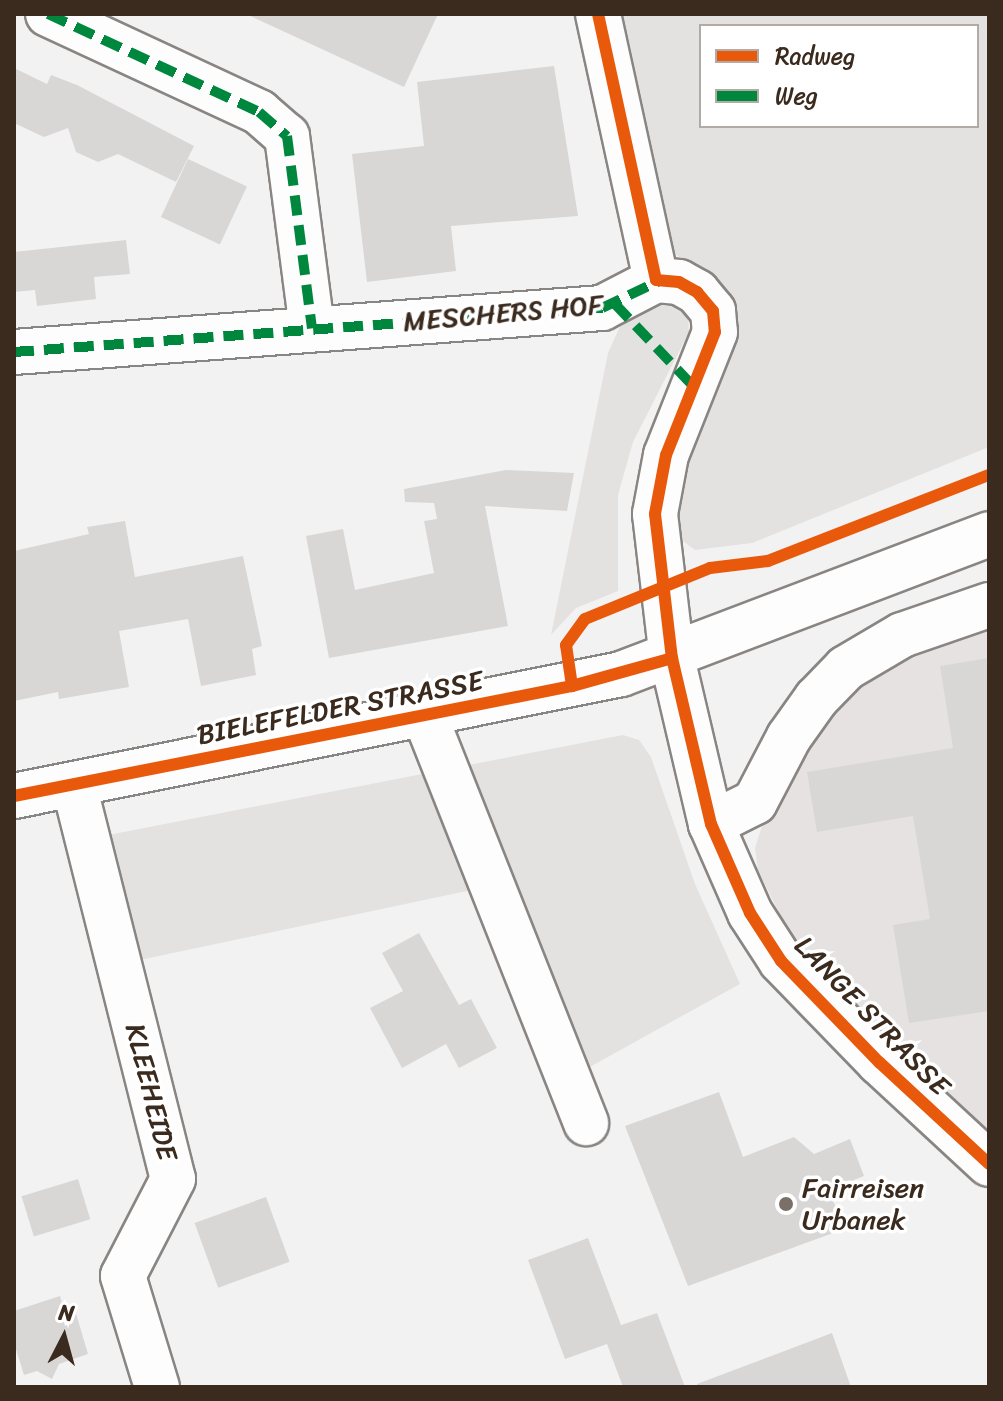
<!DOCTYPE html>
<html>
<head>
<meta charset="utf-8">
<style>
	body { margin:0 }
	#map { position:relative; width:1003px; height:1401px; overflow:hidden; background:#f3f2f2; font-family:Sriracha,sans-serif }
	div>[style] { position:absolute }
	.built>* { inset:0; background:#e5e2e1 }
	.green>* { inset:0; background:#e4e2e0 }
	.building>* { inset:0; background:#d9d7d6; transform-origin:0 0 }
	.roads { filter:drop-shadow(2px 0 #898582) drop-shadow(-2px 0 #898582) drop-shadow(0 2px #898582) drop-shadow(0 -2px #898582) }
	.minor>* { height:44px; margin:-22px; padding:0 22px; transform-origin:22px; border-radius:22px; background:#fdfdfd }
	.major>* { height:44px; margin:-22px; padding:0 22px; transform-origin:22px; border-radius:22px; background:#fdfdfd }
	.quiet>* { height:10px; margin-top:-5px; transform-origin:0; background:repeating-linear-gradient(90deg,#00873e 0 20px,transparent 0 30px) }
	.cycleway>* { height:12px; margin:-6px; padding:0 6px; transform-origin:6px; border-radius:6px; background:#e8590c }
	.dots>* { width:22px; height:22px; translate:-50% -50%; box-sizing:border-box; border:4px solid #fff; border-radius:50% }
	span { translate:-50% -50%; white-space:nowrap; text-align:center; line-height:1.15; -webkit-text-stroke:7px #fff; paint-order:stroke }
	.street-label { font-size:28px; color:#3b2a1e }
	.poi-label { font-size:28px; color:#3b2a1e }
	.left { translate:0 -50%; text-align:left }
	.frame { position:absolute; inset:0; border:16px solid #3b2a1e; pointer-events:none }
	.legend { position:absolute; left:699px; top:24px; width:280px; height:104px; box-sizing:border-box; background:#fff; border:2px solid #b1aaa5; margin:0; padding:10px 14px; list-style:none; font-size:24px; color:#3b2a1e }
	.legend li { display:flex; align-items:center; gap:16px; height:40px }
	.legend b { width:40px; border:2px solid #b1aaa5 }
	.north { position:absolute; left:24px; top:1297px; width:80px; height:80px; -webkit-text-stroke:6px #fff; paint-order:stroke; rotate:6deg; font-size:22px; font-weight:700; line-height:32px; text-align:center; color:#3b2a1e }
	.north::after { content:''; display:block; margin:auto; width:28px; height:36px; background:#3b2a1e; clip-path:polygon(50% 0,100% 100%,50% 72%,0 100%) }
</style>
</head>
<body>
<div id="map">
	<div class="built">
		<div style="clip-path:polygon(989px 626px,989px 1130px,822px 978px,783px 921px,758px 870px,755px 848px,770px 801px,852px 683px,947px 637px)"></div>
	</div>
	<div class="green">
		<div style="clip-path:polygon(evenodd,614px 14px,989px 14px,989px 447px,752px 543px,695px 550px,684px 542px,678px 530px,678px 488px,735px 339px,737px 315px,728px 295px,666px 247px,614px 14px,701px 26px,977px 26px,977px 126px,701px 126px,701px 26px)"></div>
		<div style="clip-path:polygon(665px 301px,688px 317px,689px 332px,633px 442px,618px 495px,618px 591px,576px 608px,551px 635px,608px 353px,621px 324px)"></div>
		<div style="clip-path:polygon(623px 735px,639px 740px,651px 757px,695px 884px,740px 984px,557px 1085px,481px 888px,135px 961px,103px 836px)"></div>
	</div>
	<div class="building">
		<div style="clip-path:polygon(246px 14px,438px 14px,404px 87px)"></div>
		<div style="clip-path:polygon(554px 66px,578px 216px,451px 226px,456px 271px,367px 282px,352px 154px,424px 146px,417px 82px)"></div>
		<div style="clip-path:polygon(14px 68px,47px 84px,51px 75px,77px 85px,194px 146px,176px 182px,118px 154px,98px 162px,76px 152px,68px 128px,44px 137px,14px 123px)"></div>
		<div style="left:188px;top:159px;width:65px;height:64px;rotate:25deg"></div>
		<div style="clip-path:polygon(126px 240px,130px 274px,94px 277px,96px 299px,37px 306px,35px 290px,14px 292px,14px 252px)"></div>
		<div style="clip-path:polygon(506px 470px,574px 473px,567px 511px,485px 506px,508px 626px,329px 658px,306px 536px,343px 529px,355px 590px,434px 573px,424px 521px,437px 519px,434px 503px,405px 502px,404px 489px)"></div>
		<div style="clip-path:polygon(125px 521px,135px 577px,243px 556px,262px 646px,252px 649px,256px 675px,201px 686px,188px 619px,119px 631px,129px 687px,59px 699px,58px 692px,14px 701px,14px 551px,89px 534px,87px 527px)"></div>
		<div style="clip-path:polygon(989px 658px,989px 1011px,909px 1023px,893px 925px,930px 919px,913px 816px,817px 832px,807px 772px,953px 748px,940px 666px)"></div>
		<div style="clip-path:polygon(419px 933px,459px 1005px,471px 999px,497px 1048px,459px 1068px,446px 1044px,402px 1068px,370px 1008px,403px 991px,382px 953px)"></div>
		<div style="clip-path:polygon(719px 1092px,743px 1157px,794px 1137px,814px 1154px,850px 1139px,864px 1176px,829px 1190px,844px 1229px,688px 1286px,625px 1126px)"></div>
		<div style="left:78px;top:1179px;width:42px;height:59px;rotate:73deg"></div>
		<div style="left:266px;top:1197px;width:69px;height:76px;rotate:70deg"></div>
		<div style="clip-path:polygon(588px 1238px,621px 1325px,657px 1313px,685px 1387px,623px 1387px,607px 1344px,565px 1359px,528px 1260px)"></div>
		<div style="clip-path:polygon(60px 1296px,65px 1313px,75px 1310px,88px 1354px,59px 1364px,52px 1379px,37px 1371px,24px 1375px,14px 1343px,14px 1311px)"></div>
		<div style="clip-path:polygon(832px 1333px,851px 1387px,698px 1387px,697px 1384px)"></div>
	</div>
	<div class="roads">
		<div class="minor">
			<div style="left:48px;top:14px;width:233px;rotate:24.9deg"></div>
			<div style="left:259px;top:112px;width:37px;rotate:41deg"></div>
			<div style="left:287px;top:136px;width:194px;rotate:82.6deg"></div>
			<div style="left:598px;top:14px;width:272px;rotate:77.7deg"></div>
			<div style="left:14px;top:352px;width:590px;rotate:-4.28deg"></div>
			<div style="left:602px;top:308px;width:61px;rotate:-27.4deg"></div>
			<div style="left:656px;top:280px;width:23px;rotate:5deg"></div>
			<div style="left:679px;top:282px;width:21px;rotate:29deg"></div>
			<div style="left:697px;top:292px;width:25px;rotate:50deg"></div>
			<div style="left:713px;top:311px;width:21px;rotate:85deg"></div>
			<div style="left:715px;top:332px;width:132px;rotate:111.7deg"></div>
			<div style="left:666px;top:455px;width:60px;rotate:100.6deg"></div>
			<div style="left:655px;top:514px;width:145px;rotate:83.3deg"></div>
			<div style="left:672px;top:658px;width:171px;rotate:76.8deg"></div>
			<div style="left:711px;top:824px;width:97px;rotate:66.3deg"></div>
			<div style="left:750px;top:913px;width:57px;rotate:57.1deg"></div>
			<div style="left:781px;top:961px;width:141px;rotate:45.9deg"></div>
			<div style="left:879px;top:1062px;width:150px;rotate:42.8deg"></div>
			<div style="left:425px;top:716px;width:438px;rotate:68.4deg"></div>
			<div style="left:74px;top:785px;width:406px;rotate:75.9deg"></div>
			<div style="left:173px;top:1179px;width:109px;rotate:117.3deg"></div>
			<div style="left:123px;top:1276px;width:116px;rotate:73deg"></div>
			<div style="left:711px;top:824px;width:49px;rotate:-26.6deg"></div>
			<div style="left:755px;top:802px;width:73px;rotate:-62.4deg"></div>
			<div style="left:789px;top:737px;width:47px;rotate:-54.6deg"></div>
			<div style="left:816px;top:699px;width:43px;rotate:-45.9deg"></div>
			<div style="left:846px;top:668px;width:65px;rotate:-30.5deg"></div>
			<div style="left:902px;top:635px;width:92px;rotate:-19deg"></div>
		</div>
		<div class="major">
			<div style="left:14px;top:796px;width:619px;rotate:-11.36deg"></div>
			<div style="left:621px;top:674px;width:394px;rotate:-20.8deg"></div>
		</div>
	</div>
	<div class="quiet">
		<div style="left:48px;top:14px;width:233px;rotate:24.9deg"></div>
		<div style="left:259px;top:112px;width:37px;rotate:41deg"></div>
		<div style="left:287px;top:136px;width:194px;rotate:82.6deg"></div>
		<div style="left:615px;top:304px;width:113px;rotate:46.4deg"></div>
		<div style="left:14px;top:352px;width:590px;rotate:-4.28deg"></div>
		<div style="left:602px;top:308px;width:65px;rotate:-25.4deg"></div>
	</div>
	<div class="cycleway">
		<div style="left:598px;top:14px;width:272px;rotate:77.7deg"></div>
		<div style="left:656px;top:280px;width:23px;rotate:5deg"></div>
		<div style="left:679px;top:282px;width:21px;rotate:29deg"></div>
		<div style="left:697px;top:292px;width:25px;rotate:50deg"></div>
		<div style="left:713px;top:311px;width:21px;rotate:85deg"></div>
		<div style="left:715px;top:332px;width:132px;rotate:111.7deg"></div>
		<div style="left:666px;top:455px;width:60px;rotate:100.6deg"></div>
		<div style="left:655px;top:514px;width:145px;rotate:83.3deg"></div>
		<div style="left:672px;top:658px;width:171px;rotate:76.8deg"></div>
		<div style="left:711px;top:824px;width:97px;rotate:66.3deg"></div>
		<div style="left:750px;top:913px;width:57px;rotate:57.1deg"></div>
		<div style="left:781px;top:961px;width:141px;rotate:45.9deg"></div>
		<div style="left:879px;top:1062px;width:150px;rotate:42.8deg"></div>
		<div style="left:572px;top:686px;width:41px;rotate:-98.3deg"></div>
		<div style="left:566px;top:645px;width:32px;rotate:-54deg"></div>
		<div style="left:585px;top:619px;width:135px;rotate:-22.2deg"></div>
		<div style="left:710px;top:568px;width:58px;rotate:-6.9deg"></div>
		<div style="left:768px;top:561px;width:237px;rotate:-21.3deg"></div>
		<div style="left:14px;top:796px;width:569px;rotate:-11.15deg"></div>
		<div style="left:572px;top:686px;width:104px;rotate:-15.6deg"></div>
	</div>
	<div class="dots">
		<div style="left:786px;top:1204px;background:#7b7068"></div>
	</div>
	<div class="street-label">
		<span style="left:503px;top:313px;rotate:-5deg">MESCHERS HOF</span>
		<span style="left:340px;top:708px;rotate:-11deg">BIELEFELDER STRASSE</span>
		<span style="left:872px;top:1016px;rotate:46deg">LANGE STRASSE</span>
		<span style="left:151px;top:1092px;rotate:76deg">KLEEHEIDE</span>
	</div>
	<div class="poi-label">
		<span class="left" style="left:802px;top:1204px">Fairreisen<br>Urbanek</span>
	</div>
	<div class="frame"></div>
	<ul class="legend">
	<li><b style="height:10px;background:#e8590c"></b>Radweg</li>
	<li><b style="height:10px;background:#00873e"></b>Weg</li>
	</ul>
	<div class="north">N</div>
</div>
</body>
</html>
